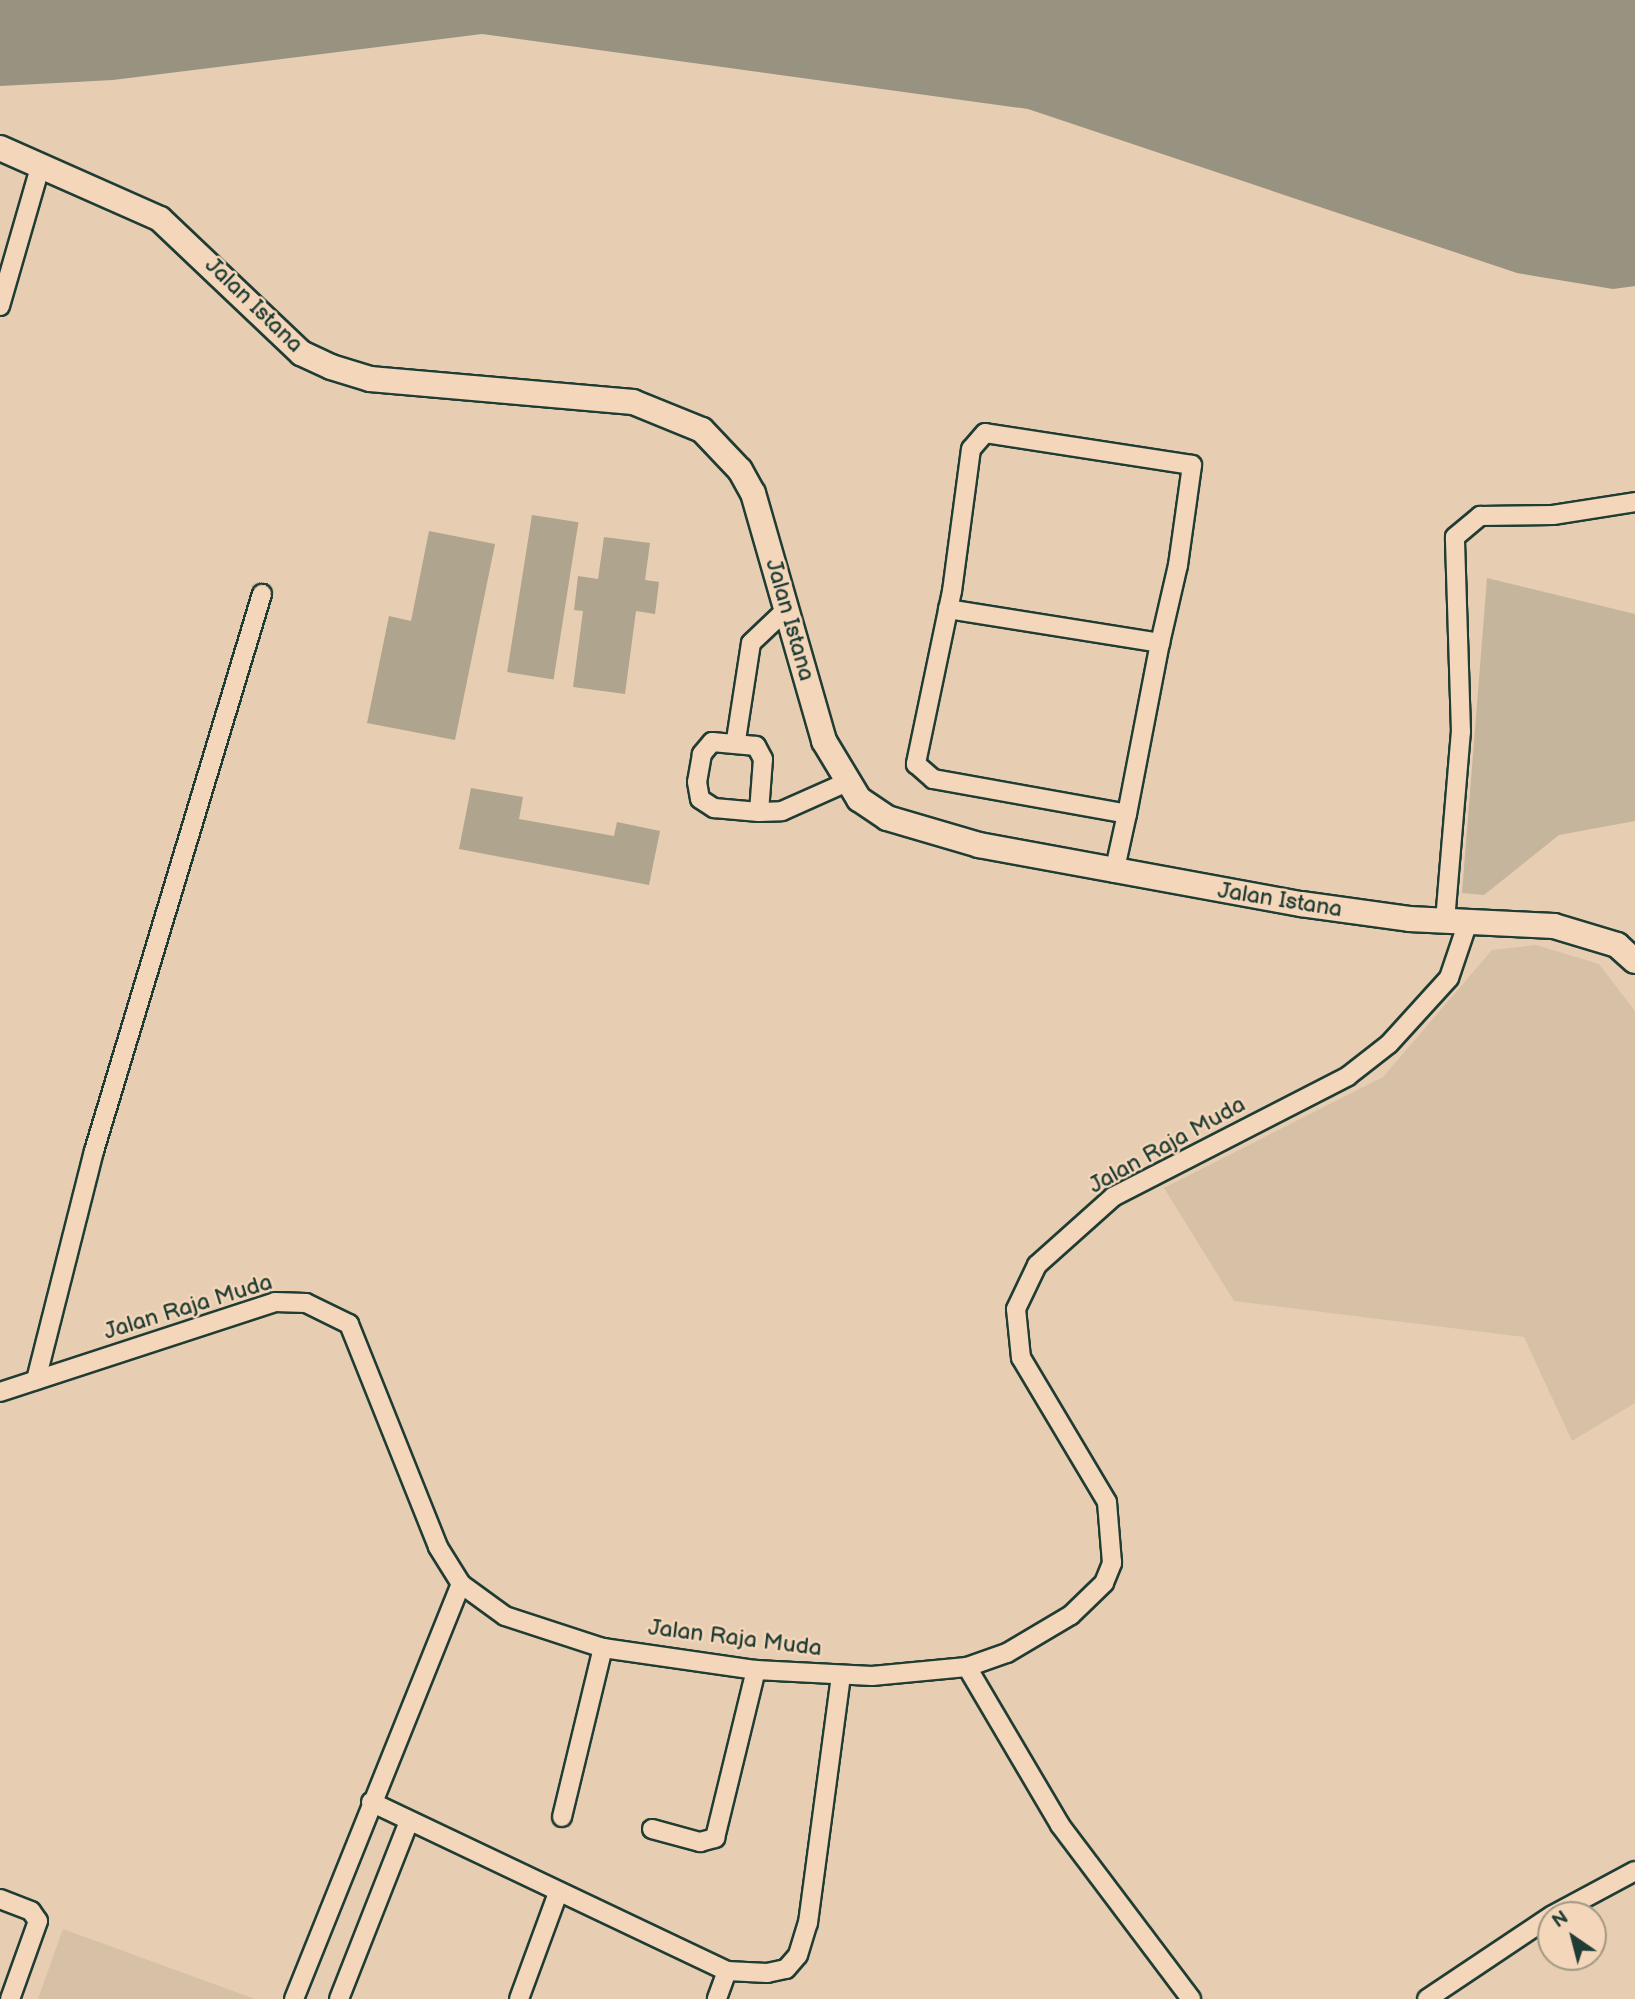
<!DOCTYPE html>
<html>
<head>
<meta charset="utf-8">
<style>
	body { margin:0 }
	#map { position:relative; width:1635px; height:1999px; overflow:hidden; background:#e7cdb2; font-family:"Balsamiq Sans",sans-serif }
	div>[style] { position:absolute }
	.built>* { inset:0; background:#d6c1a7 }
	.green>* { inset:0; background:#c6b59d }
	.water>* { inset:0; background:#989380 }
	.building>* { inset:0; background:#afa48e; transform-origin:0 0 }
	.roads { filter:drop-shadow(2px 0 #1f3d34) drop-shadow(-2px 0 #1f3d34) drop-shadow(0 2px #1f3d34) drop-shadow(0 -2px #1f3d34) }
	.street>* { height:18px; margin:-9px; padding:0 9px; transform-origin:9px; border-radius:9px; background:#f4d6ba }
	.secondary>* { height:24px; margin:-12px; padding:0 12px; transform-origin:12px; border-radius:12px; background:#f4d6ba }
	span { translate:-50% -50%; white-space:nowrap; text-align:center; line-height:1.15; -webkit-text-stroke:5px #f4d6ba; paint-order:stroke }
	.street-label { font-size:23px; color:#1f3d34 }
	.north { position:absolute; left:1537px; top:1901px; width:70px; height:70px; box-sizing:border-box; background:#f4d6ba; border:2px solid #9f9984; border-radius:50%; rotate:325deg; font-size:19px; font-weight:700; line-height:28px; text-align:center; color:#1f3d34 }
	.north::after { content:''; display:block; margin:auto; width:24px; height:32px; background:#1f3d34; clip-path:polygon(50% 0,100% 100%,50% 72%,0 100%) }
</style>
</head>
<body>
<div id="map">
	<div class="built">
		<div style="clip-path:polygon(1536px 945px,1599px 964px,1635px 1011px,1635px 1403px,1572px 1441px,1524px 1337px,1234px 1301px,1164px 1188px,1383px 1077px,1492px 950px)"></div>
		<div style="clip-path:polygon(63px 1929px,255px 1999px,38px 1999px)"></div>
	</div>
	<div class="green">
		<div style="clip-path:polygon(1487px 578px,1635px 614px,1635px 821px,1559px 835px,1484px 895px,1462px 893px)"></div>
	</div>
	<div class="water">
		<div style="clip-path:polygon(0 0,1635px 0,1635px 286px,1613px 289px,1517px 273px,1028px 109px,482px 34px,113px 80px,0 86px)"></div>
	</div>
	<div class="building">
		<div style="left:532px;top:515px;width:47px;height:159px;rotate:9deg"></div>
		<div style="clip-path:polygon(429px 531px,495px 544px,455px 740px,367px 723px,389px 616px,411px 621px)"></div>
		<div style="clip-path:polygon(604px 537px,650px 543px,645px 580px,659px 582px,655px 614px,636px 611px,625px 694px,573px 687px,583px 611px,574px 610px,578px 576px,598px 579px)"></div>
		<div style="clip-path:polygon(471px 788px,523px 797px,519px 819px,614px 836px,617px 822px,660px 831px,649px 885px,459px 849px)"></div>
	</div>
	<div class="roads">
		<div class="street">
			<div style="left:0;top:306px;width:145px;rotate:-73.9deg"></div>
			<div style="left:948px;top:609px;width:215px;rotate:9.1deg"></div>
			<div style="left:736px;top:740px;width:98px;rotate:-81.2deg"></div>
			<div style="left:751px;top:643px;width:50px;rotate:-43.4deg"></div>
			<div style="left:759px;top:812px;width:53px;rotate:-85.7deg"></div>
			<div style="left:763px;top:759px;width:15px;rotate:-118deg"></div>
			<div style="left:756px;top:746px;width:44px;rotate:-174.8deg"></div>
			<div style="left:712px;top:742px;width:16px;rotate:130deg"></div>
			<div style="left:702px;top:754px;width:28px;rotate:100deg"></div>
			<div style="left:697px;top:782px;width:17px;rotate:80deg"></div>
			<div style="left:700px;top:799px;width:17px;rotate:33deg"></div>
			<div style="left:714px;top:808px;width:45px;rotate:5.1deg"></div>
			<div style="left:759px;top:812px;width:23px;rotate:-2deg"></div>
			<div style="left:782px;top:811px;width:71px;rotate:-24deg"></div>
			<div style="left:1114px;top:873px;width:60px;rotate:-77.6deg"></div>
			<div style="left:1127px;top:814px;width:174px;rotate:-79.1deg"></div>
			<div style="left:1160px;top:643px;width:80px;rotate:-77deg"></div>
			<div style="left:1178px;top:565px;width:101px;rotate:-82deg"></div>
			<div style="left:1192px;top:465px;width:209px;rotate:-171.2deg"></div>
			<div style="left:985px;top:433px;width:21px;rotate:131deg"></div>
			<div style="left:971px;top:449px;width:143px;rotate:97.6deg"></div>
			<div style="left:952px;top:591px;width:177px;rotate:101.8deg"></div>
			<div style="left:916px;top:764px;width:23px;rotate:41deg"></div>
			<div style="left:933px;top:779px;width:197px;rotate:10.2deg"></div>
			<div style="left:1445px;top:921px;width:190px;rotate:-85.2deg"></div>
			<div style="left:1461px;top:732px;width:195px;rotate:-91.8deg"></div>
			<div style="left:1455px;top:537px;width:33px;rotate:-40deg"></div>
			<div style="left:1480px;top:516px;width:73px;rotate:-0.8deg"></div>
			<div style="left:1553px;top:515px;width:83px;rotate:-9deg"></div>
			<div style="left:36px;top:1380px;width:236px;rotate:-75.8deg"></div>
			<div style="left:94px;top:1151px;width:582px;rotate:-73.22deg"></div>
			<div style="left:0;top:1392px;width:289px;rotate:-18.1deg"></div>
			<div style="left:275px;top:1302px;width:31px;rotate:2deg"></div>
			<div style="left:306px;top:1303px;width:48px;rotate:26deg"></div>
			<div style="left:349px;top:1324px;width:240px;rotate:68.2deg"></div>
			<div style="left:438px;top:1547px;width:44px;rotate:58.1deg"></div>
			<div style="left:461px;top:1584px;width:54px;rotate:36deg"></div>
			<div style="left:505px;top:1616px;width:103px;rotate:18.1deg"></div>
			<div style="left:603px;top:1648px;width:155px;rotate:8.2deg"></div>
			<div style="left:756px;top:1670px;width:116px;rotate:3deg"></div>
			<div style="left:872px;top:1676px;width:95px;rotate:-5.4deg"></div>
			<div style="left:967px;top:1667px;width:42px;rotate:-19.3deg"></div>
			<div style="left:1007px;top:1653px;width:74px;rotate:-30.7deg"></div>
			<div style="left:1071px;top:1615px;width:46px;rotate:-44.1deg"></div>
			<div style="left:1104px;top:1583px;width:22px;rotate:-68deg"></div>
			<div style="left:1112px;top:1563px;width:61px;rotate:-94.7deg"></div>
			<div style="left:1107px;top:1502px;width:168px;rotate:-120.8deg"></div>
			<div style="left:1021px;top:1358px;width:49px;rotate:-95.8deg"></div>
			<div style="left:1016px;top:1309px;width:49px;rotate:-64.5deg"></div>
			<div style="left:1037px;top:1265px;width:102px;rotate:-41.8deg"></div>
			<div style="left:1113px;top:1197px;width:264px;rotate:-27.2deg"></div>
			<div style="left:1348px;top:1076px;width:52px;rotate:-38deg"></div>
			<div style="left:1389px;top:1044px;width:89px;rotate:-47.7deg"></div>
			<div style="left:1449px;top:978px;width:59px;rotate:-71.3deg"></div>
			<div style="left:967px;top:1667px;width:183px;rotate:59.5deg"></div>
			<div style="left:1060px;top:1825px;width:218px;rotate:53deg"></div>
			<div style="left:371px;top:1802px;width:394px;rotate:25.4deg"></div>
			<div style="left:727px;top:1971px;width:30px;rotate:110deg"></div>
			<div style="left:562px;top:1817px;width:174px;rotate:-76.4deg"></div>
			<div style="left:652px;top:1829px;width:50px;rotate:15.2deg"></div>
			<div style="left:700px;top:1842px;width:16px;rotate:-15deg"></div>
			<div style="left:715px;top:1838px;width:173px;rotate:-76.3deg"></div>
			<div style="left:0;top:1899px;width:33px;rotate:21deg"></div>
			<div style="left:31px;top:1911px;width:12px;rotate:55deg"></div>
			<div style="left:38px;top:1921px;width:83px;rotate:109.7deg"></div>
			<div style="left:1553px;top:1915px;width:93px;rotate:-28.2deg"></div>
			<div style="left:727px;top:1971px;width:40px;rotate:2.9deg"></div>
			<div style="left:767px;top:1973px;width:19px;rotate:-12deg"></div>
			<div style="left:786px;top:1969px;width:18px;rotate:-49deg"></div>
			<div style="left:798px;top:1955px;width:34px;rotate:-73deg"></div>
			<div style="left:808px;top:1923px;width:250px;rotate:-82.4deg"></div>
			<div style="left:294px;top:1999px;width:447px;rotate:-68.1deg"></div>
			<div style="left:339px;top:1999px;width:191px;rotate:-68.5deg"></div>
			<div style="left:519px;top:1999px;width:113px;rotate:-69.8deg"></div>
			<div style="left:1427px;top:1999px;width:149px;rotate:-33.8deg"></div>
		</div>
		<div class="secondary">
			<div style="left:0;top:148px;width:175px;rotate:23.9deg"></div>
			<div style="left:160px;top:219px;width:195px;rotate:43.5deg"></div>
			<div style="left:301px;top:353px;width:33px;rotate:25deg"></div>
			<div style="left:331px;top:367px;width:41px;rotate:17.1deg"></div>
			<div style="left:370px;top:379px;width:264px;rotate:5deg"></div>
			<div style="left:633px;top:402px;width:74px;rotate:22.1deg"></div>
			<div style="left:702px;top:430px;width:55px;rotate:46.5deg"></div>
			<div style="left:740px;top:470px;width:26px;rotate:61deg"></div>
			<div style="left:753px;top:493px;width:258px;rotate:74deg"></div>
			<div style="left:824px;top:741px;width:68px;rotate:58.9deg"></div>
			<div style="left:859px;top:799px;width:34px;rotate:34deg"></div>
			<div style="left:887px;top:818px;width:96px;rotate:16.4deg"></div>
			<div style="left:979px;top:845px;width:327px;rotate:10.4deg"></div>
			<div style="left:1301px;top:904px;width:109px;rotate:7.9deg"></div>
			<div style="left:1409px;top:919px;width:145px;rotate:2.8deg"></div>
			<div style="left:1554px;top:926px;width:66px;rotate:16.8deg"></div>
			<div style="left:1617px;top:945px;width:24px;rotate:42deg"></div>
		</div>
	</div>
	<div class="street-label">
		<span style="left:254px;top:305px;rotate:44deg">Jalan Istana</span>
		<span style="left:790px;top:620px;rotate:74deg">Jalan Istana</span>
		<span style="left:1280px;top:900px;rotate:9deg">Jalan Istana</span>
		<span style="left:1167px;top:1145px;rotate:-29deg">Jalan Raja Muda</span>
		<span style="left:188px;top:1307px;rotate:-17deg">Jalan Raja Muda</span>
		<span style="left:735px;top:1638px;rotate:7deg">Jalan Raja Muda</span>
	</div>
	<div class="north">N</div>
</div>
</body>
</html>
